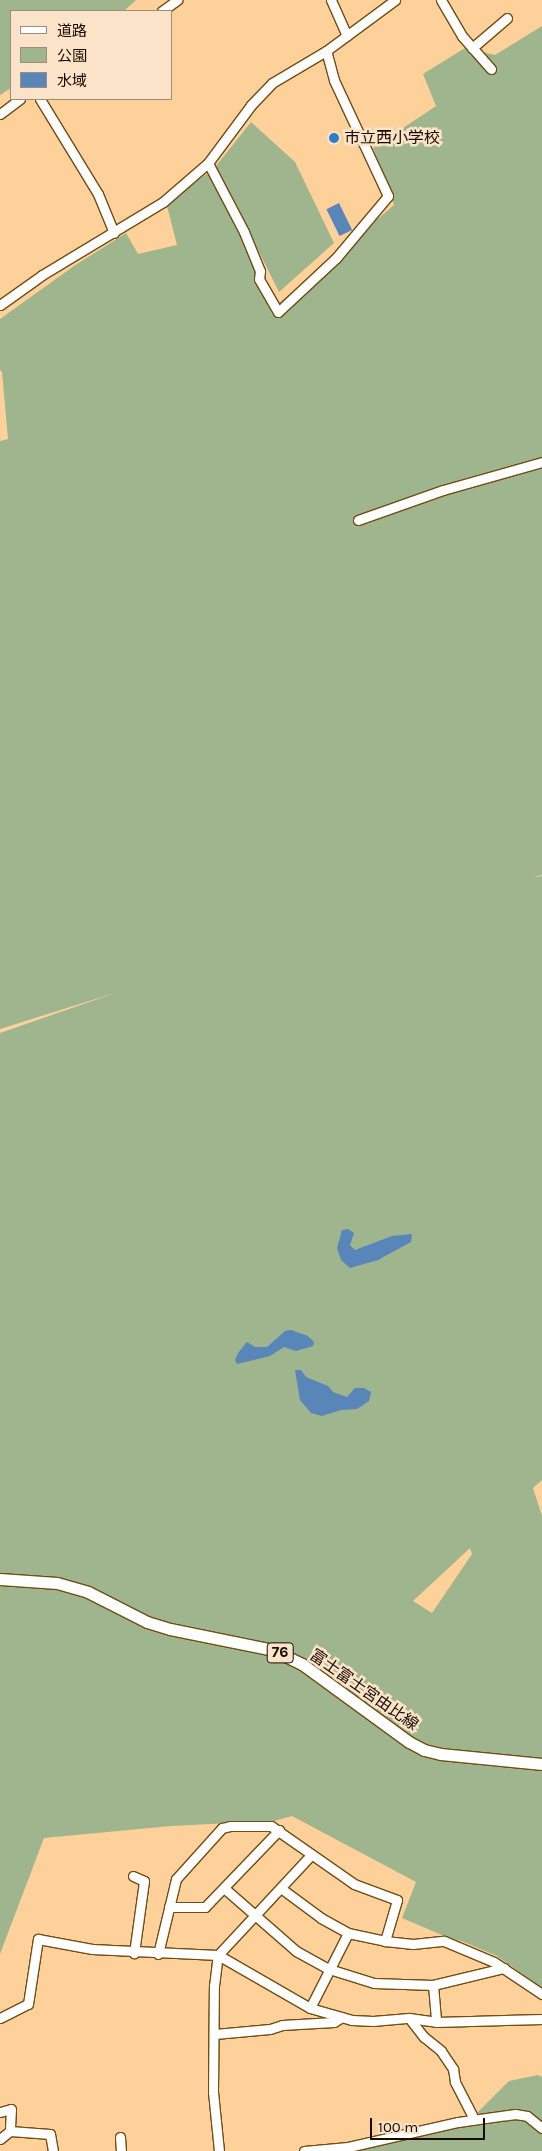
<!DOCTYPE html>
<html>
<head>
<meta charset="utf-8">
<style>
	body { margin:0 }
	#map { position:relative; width:542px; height:2151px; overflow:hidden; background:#fed19a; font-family:Karla,"Noto Sans JP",sans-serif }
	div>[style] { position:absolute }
	.green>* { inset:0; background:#9eb58d }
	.water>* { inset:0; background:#5886b9; transform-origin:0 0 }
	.roads { filter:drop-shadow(1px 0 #724c11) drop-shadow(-1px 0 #724c11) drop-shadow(0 1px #724c11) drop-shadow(0 -1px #724c11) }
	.minor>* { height:9px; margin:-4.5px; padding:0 4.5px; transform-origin:4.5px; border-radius:4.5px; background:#fff }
	.major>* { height:11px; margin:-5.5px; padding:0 5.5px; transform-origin:5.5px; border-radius:5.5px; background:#fff }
	.dots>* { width:14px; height:14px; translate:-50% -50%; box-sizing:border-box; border:2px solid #fae3c8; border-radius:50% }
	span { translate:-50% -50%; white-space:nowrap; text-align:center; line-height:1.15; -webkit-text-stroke:5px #fae3c8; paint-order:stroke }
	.shield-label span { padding:1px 4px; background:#fae3c8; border:1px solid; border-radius:4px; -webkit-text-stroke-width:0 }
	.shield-label { font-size:15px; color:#1a0a00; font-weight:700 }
	.poi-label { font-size:16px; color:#1a0a00 }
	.left { translate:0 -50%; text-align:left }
	.street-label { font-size:16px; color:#1a0a00 }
	.legend { position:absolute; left:10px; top:10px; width:162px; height:90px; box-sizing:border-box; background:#fae3c8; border:1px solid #a08c78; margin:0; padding:6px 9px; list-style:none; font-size:15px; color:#1a0a00 }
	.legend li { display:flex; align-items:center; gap:10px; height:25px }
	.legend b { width:25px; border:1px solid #a08c78 }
	.scale { position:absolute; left:370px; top:2118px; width:115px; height:22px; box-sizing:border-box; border:2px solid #1a0a00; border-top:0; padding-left:6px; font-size:15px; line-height:18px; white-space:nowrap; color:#1a0a00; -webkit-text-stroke:4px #fae3c8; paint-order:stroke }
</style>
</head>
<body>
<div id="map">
	<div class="green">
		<div style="clip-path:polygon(0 0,136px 0,124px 11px,11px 11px,11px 88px,0 95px)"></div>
		<div style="clip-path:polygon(evenodd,542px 26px,542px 875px,532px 878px,542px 876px,542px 1480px,533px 1488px,542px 1516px,542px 1988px,497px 1956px,464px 1942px,444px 1936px,402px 1918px,416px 1882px,292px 1816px,274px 1821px,171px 1826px,44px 1838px,0 1954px,0 1033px,118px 992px,0 1029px,0 441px,8px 439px,2px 372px,0 370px,0 319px,74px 266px,126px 233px,138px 254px,177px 245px,166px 202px,208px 173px,278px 304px,394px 205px,373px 148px,436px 106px,423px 74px,465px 48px,495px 55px,542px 26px,470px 1548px,472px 1554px,432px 1613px,413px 1601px,470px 1548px)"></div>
		<div style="clip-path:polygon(251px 122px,295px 162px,334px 243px,279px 292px,216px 166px)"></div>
		<div style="clip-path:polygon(538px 2075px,542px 2077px,542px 2151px,340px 2151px,477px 2113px,509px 2081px)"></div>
	</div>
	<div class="water">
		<div style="left:339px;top:203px;width:30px;height:14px;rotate:64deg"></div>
		<div style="clip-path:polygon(348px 1229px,354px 1233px,350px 1245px,355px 1250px,392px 1236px,412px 1234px,411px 1242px,378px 1260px,350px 1268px,341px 1260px,337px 1248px,342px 1230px)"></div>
		<div style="clip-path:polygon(291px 1330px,308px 1336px,314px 1342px,313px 1346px,296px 1351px,284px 1347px,270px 1356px,237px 1364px,235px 1360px,238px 1353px,247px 1342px,255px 1347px,267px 1347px,285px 1331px)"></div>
		<div style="clip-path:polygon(295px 1370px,301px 1370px,306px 1377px,328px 1386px,333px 1392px,347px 1397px,355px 1388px,364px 1388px,371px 1392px,369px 1401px,357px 1409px,341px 1410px,322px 1416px,311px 1413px,300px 1400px)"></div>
	</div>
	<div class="roads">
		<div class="minor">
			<div style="left:331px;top:0;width:39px;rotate:66deg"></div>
			<div style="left:441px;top:0;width:42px;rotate:59.7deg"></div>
			<div style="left:462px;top:36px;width:44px;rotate:48.7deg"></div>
			<div style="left:162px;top:11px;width:19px;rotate:-36deg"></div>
			<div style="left:472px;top:48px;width:46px;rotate:-40.6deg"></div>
			<div style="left:40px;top:99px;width:111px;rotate:58.6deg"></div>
			<div style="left:98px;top:194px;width:42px;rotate:67.7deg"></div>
			<div style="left:0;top:114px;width:25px;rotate:-37deg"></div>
			<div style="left:208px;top:163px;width:78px;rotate:62.4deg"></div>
			<div style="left:244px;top:232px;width:42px;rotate:67.7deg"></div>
			<div style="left:260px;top:271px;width:8px;rotate:97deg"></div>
			<div style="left:259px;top:279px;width:38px;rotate:60deg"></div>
			<div style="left:278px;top:312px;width:79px;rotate:-43deg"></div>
			<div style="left:336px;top:258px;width:81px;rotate:-50deg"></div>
			<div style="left:388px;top:196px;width:128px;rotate:-115deg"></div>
			<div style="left:334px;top:80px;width:30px;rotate:-105deg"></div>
			<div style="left:0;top:305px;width:52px;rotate:-35.5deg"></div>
			<div style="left:42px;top:275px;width:141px;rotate:-31.1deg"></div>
			<div style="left:163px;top:202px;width:60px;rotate:-40.9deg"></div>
			<div style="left:208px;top:163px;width:72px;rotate:-53.4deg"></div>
			<div style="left:251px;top:105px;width:30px;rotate:-46deg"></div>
			<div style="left:272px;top:83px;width:63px;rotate:-30.7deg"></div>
			<div style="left:326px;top:51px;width:86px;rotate:-36.5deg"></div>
			<div style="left:358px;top:520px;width:90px;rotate:-19.4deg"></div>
			<div style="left:443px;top:490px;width:103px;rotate:-15.8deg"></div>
			<div style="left:133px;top:1876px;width:12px;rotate:24deg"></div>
			<div style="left:144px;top:1881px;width:73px;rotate:97.9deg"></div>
			<div style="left:224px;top:1888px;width:96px;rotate:41.2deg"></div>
			<div style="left:296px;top:1951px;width:38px;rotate:29deg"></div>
			<div style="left:329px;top:1969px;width:47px;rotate:17.3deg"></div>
			<div style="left:374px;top:1983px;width:59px;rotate:1.9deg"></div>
			<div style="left:433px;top:1985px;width:73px;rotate:-13.5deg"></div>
			<div style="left:282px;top:1889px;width:49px;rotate:36.6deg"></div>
			<div style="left:321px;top:1918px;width:31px;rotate:29deg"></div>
			<div style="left:348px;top:1933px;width:38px;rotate:12deg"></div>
			<div style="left:169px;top:1907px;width:36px"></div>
			<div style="left:205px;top:1907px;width:107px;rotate:-46.1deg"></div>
			<div style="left:158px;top:1954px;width:77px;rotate:-76.5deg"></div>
			<div style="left:176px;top:1879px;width:69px;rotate:-48deg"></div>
			<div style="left:222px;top:1828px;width:8px;rotate:-14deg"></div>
			<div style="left:230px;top:1826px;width:41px"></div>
			<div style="left:271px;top:1826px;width:101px;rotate:34.9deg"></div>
			<div style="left:354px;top:1884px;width:46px;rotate:20.4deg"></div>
			<div style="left:397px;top:1900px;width:43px;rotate:106.3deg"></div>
			<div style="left:385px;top:1941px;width:28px;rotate:6deg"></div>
			<div style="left:413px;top:1944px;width:31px;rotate:-6deg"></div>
			<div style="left:444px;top:1941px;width:54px;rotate:22.8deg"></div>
			<div style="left:494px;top:1962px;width:58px;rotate:33.7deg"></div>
			<div style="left:433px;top:1985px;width:37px;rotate:85deg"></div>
			<div style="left:310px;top:2008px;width:84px;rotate:-63.1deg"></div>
			<div style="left:0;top:2018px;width:31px;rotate:-27deg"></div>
			<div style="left:28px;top:2004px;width:66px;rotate:-81.3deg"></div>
			<div style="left:38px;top:1939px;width:55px;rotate:10.5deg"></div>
			<div style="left:92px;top:1949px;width:126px;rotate:2.7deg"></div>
			<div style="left:218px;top:1955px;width:106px;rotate:29.9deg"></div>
			<div style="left:310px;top:2008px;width:44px;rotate:15.9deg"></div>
			<div style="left:352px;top:2020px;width:21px;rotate:3deg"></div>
			<div style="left:373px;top:2021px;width:36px;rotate:-5deg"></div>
			<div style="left:409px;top:2018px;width:27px;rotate:8deg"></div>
			<div style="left:436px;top:2022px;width:106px;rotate:-1.6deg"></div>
			<div style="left:409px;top:2018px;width:24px;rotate:52deg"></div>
			<div style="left:424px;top:2037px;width:22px;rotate:39deg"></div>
			<div style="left:441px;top:2051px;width:22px;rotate:56deg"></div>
			<div style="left:453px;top:2069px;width:13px;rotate:81deg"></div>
			<div style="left:455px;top:2082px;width:42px;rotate:62.8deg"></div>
			<div style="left:215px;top:2034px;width:55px;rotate:-5.2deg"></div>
			<div style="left:270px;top:2029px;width:13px;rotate:-18deg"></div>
			<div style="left:282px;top:2025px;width:52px;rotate:-3.3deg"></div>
			<div style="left:334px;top:2022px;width:9px;rotate:-32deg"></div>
			<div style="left:0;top:2112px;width:11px;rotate:-15deg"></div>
			<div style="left:11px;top:2109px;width:22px;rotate:93deg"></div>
			<div style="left:120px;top:2137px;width:14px;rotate:86deg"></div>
			<div style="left:0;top:2139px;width:13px;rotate:-39deg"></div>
			<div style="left:10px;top:2131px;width:40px;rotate:4.3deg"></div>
			<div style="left:50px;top:2134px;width:17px;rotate:80deg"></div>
			<div style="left:219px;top:2151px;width:59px;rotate:-95.8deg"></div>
			<div style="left:213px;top:2092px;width:106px;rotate:-89.5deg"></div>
			<div style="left:214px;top:1986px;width:31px;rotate:-83deg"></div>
			<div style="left:218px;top:1955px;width:137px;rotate:-47.1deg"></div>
			<div style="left:304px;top:2151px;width:44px;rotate:-5.2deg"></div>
			<div style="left:348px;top:2147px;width:113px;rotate:-12.8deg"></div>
			<div style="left:458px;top:2122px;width:58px;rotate:-8deg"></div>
			<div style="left:515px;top:2114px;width:12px;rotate:9deg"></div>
			<div style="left:527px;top:2116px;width:19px;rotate:39deg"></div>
		</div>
		<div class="major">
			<div style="left:0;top:1579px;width:57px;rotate:4deg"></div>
			<div style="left:57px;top:1583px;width:32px;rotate:16deg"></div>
			<div style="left:88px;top:1592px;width:66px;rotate:27deg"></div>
			<div style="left:147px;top:1622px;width:24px;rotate:17deg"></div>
			<div style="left:170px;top:1629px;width:105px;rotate:11.5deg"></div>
			<div style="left:273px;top:1650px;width:32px;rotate:26deg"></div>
			<div style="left:302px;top:1664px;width:132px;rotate:36.1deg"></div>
			<div style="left:409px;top:1742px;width:17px;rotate:28deg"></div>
			<div style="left:424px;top:1750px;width:17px;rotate:13deg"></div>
			<div style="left:441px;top:1754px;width:101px;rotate:5.7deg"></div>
		</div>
	</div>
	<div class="dots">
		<div style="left:334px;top:138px;background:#2d7bcb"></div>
	</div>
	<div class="shield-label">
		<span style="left:280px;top:1653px">76</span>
	</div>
	<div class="poi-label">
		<span class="left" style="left:344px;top:138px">市立西小学校</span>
	</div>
	<div class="street-label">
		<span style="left:364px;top:1690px;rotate:35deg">富士富士宮由比線</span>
	</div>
	<ul class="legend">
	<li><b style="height:6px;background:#fff"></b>道路</li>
	<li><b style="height:14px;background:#9eb58d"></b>公園</li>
	<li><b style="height:14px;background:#5886b9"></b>水域</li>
	</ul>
	<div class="scale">100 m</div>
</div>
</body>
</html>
